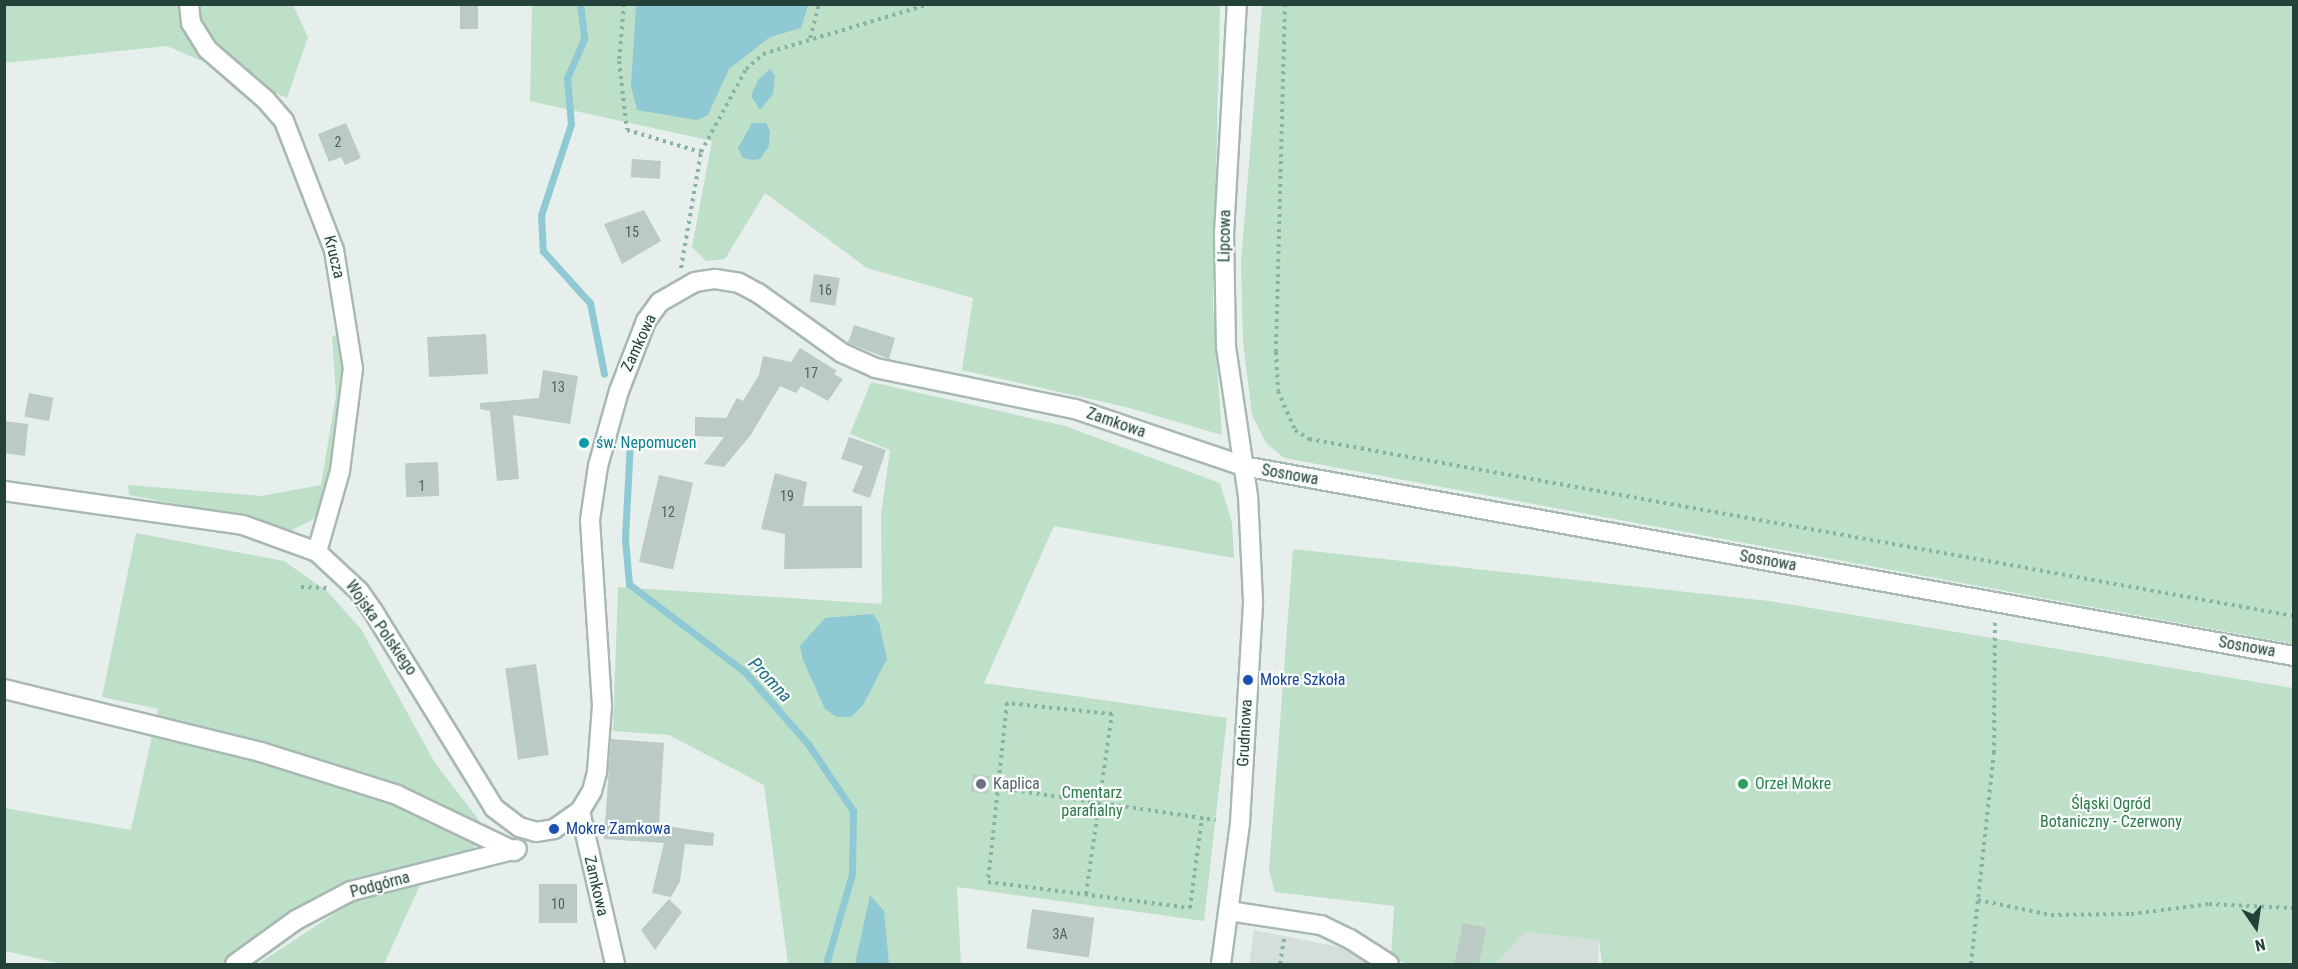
<!DOCTYPE html>
<html>
<head>
<meta charset="utf-8">
<style>
	body { margin:0 }
	#map { position:relative; width:2298px; height:969px; overflow:hidden; background:#e6efeb; font-family:"Roboto Condensed",sans-serif }
	div>[style] { position:absolute }
	.built>* { inset:0; background:#d4dfda }
	.green>* { inset:0; background:#bfe0c8 }
	.water>* { inset:0; background:#8ec9d4 }
	.stream>* { height:7px; margin:-3.5px; padding:0 3.5px; transform-origin:3.5px; border-radius:3.5px; background:#8ec9d4 }
	.building>* { inset:0; background:#bbcac4; transform-origin:0 0 }
	.path>* { height:4px; margin-top:-2px; transform-origin:0; background:repeating-linear-gradient(90deg,#86b3a5 0 3px,transparent 0 7.5px) }
	.roads { filter:drop-shadow(2px 0 #a8b8b2) drop-shadow(-2px 0 #a8b8b2) drop-shadow(0 2px #a8b8b2) drop-shadow(0 -2px #a8b8b2) }
	.minor>* { height:18px; margin:-9px; padding:0 9px; transform-origin:9px; border-radius:9px; background:#fff }
	.dots>* { width:16px; height:16px; translate:-50% -50%; box-sizing:border-box; border:3px solid #f7fbf9; border-radius:50% }
	span { translate:-50% -50%; white-space:nowrap; text-align:center; line-height:1.15; -webkit-text-stroke:4.5px #f7fbf9; paint-order:stroke }
	.number-label { font-size:14px; color:#4a645c }
	.number-label span { -webkit-text-stroke-width:0 }
	.street-label { font-size:16px; color:#24423a }
	.culture-label { font-size:16px; color:#0d838f }
	.left { translate:0 -50%; text-align:left }
	.transit-label { font-size:16px; color:#164399 }
	.worship-label { font-size:16px; color:#5b616d }
	.leisure-label { font-size:16px; color:#27864d }
	.park-label { font-size:16px; color:#2d7a4b }
	.water-label { font-size:18px; color:#1c6f80; font-style:italic }
	.frame { position:absolute; inset:0; border:6px solid #24423a; pointer-events:none }
	.north { position:absolute; left:2226px; top:897px; width:60px; height:60px; -webkit-text-stroke:4px #f7fbf9; paint-order:stroke; rotate:167deg; font-size:16px; font-weight:700; line-height:24px; text-align:center; color:#24423a }
	.north::after { content:''; display:block; margin:auto; width:21px; height:27px; background:#24423a; clip-path:polygon(50% 0,100% 100%,50% 72%,0 100%) }
</style>
</head>
<body>
<div id="map">
	<div class="built">
		<div style="clip-path:polygon(1254px 930px,1355px 950px,1375px 964px,1249px 964px)"></div>
		<div style="clip-path:polygon(1525px 932px,1599px 940px,1598px 964px,1495px 964px)"></div>
	</div>
	<div class="green">
		<div style="clip-path:polygon(4px 5px,293px 5px,308px 37px,287px 98px,167px 46px,5px 63px)"></div>
		<div style="clip-path:polygon(532px 5px,1220px 5px,1213px 308px,1222px 435px,1126px 407px,962px 370px,973px 298px,867px 268px,765px 193px,725px 259px,706px 261px,692px 247px,712px 141px,530px 101px)"></div>
		<div style="clip-path:polygon(1262px 5px,2293px 5px,2293px 644px,1284px 458px,1266px 443px,1252px 415px,1243px 342px,1241px 262px)"></div>
		<div style="clip-path:polygon(344px 334px,348px 381px,328px 498px,312px 520px,290px 531px,264px 521px,129px 495px,128px 485px,261px 496px,321px 485px,336px 395px,332px 336px)"></div>
		<div style="clip-path:polygon(871px 382px,1065px 426px,1220px 483px,1232px 523px,1234px 558px,1054px 526px,984px 683px,1227px 718px,1204px 921px,957px 887px,961px 964px,788px 964px,764px 785px,669px 735px,613px 731px,618px 587px,882px 604px,881px 515px,890px 450px,850px 434px)"></div>
		<div style="clip-path:polygon(136px 533px,284px 561px,327px 591px,361px 629px,435px 763px,492px 837px,471px 849px,345px 887px,263px 934px,224px 964px,62px 964px,5px 951px,4px 808px,131px 830px,158px 709px,102px 697px)"></div>
		<div style="clip-path:polygon(1293px 549px,1769px 601px,2293px 688px,2293px 964px,1602px 964px,1599px 940px,1525px 932px,1495px 964px,1407px 964px,1391px 957px,1394px 906px,1275px 892px,1269px 870px)"></div>
		<div style="clip-path:polygon(422px 881px,384px 964px,258px 964px,358px 898px)"></div>
	</div>
	<div class="water">
		<div style="clip-path:polygon(636px 5px,636px 4px,808px 5px,801px 28px,770px 37px,729px 69px,708px 115px,697px 120px,637px 110px,631px 86px)"></div>
		<div style="clip-path:polygon(770px 69px,775px 76px,773px 94px,760px 110px,751px 96px,758px 80px)"></div>
		<div style="clip-path:polygon(752px 123px,766px 123px,770px 131px,769px 146px,760px 159px,751px 160px,743px 158px,738px 148px)"></div>
		<div style="clip-path:polygon(873px 614px,879px 623px,887px 659px,863px 705px,851px 717px,837px 717px,825px 709px,803px 660px,800px 646px,825px 618px)"></div>
		<div style="clip-path:polygon(870px 895px,884px 911px,889px 964px,855px 964px)"></div>
	</div>
	<div class="stream">
		<div style="left:580px;top:4px;width:35px;rotate:83deg"></div>
		<div style="left:584px;top:39px;width:43px;rotate:113.6deg"></div>
		<div style="left:567px;top:78px;width:46px;rotate:85deg"></div>
		<div style="left:571px;top:124px;width:96px;rotate:108.2deg"></div>
		<div style="left:541px;top:215px;width:36px;rotate:87deg"></div>
		<div style="left:543px;top:251px;width:70px;rotate:47.9deg"></div>
		<div style="left:590px;top:303px;width:72px;rotate:78.8deg"></div>
		<div style="left:630px;top:442px;width:97px;rotate:93deg"></div>
		<div style="left:625px;top:539px;width:45px;rotate:84.9deg"></div>
		<div style="left:629px;top:584px;width:146px;rotate:37.2deg"></div>
		<div style="left:745px;top:672px;width:96px;rotate:48.8deg"></div>
		<div style="left:808px;top:744px;width:81px;rotate:56.1deg"></div>
		<div style="left:853px;top:811px;width:63px;rotate:90.9deg"></div>
		<div style="left:852px;top:874px;width:94px;rotate:106.1deg"></div>
	</div>
	<div class="building">
		<div style="left:460px;top:4px;width:18px;height:25px"></div>
		<div style="clip-path:polygon(346px 123px,361px 158px,345px 165px,341px 157px,329px 162px,318px 134px)"></div>
		<div style="left:632px;top:159px;width:29px;height:18px;rotate:4deg"></div>
		<div style="clip-path:polygon(644px 210px,661px 241px,622px 264px,604px 224px)"></div>
		<div style="left:814px;top:274px;width:26px;height:28px;rotate:9deg"></div>
		<div style="clip-path:polygon(854px 325px,895px 338px,889px 359px,848px 343px)"></div>
		<div style="left:486px;top:334px;width:40px;height:59px;rotate:87deg"></div>
		<div style="clip-path:polygon(800px 348px,837px 371px,834px 374px,843px 379px,828px 401px,801px 386px,796px 393px,780px 386px,750px 436px,724px 467px,704px 464px,724px 437px,695px 436px,695px 417px,726px 418px,737px 398px,743px 401px,759px 375px,763px 356px,791px 362px)"></div>
		<div style="clip-path:polygon(543px 370px,578px 376px,570px 424px,513px 415px,519px 479px,497px 481px,490px 411px,480px 409px,480px 403px,539px 398px)"></div>
		<div style="left:29px;top:393px;width:25px;height:24px;rotate:11deg"></div>
		<div style="clip-path:polygon(4px 421px,28px 424px,25px 456px,4px 453px)"></div>
		<div style="clip-path:polygon(849px 437px,886px 450px,870px 498px,852px 492px,863px 466px,841px 459px)"></div>
		<div style="left:438px;top:462px;width:34px;height:33px;rotate:88deg"></div>
		<div style="clip-path:polygon(775px 473px,807px 482px,803px 506px,862px 506px,862px 568px,784px 569px,785px 534px,761px 529px)"></div>
		<div style="left:659px;top:475px;width:35px;height:89px;rotate:13deg"></div>
		<div style="left:536px;top:664px;width:92px;height:31px;rotate:82deg"></div>
		<div style="clip-path:polygon(611px 739px,664px 743px,659px 825px,714px 833px,713px 846px,685px 844px,680px 881px,671px 897px,652px 893px,664px 843px,604px 839px)"></div>
		<div style="left:973px;top:774px;width:17px;height:18px;rotate:7deg"></div>
		<div style="left:577px;top:884px;width:39px;height:38px;rotate:90deg"></div>
		<div style="clip-path:polygon(669px 899px,682px 912px,655px 950px,641px 930px)"></div>
		<div style="left:1032px;top:909px;width:63px;height:40px;rotate:8deg"></div>
		<div style="left:1463px;top:923px;width:24px;height:42px;rotate:12deg"></div>
	</div>
	<div class="path">
		<div style="left:624px;top:4px;width:57px;rotate:95deg"></div>
		<div style="left:619px;top:61px;width:69px;rotate:83.4deg"></div>
		<div style="left:627px;top:130px;width:77px;rotate:16.6deg"></div>
		<div style="left:1285px;top:4px;width:348px;rotate:91.5deg"></div>
		<div style="left:1276px;top:352px;width:39px;rotate:87deg"></div>
		<div style="left:1278px;top:391px;width:43px;rotate:66.4deg"></div>
		<div style="left:1295px;top:430px;width:17px;rotate:33deg"></div>
		<div style="left:1309px;top:439px;width:1001px;rotate:10.19deg"></div>
		<div style="left:810px;top:38px;width:35px;rotate:-75deg"></div>
		<div style="left:681px;top:268px;width:118px;rotate:-80.2deg"></div>
		<div style="left:701px;top:152px;width:94px;rotate:-61.5deg"></div>
		<div style="left:746px;top:69px;width:23px;rotate:-41deg"></div>
		<div style="left:763px;top:54px;width:174px;rotate:-16.7deg"></div>
		<div style="left:301px;top:587px;width:26px;rotate:2deg"></div>
		<div style="left:992px;top:787px;width:226px;rotate:8.4deg"></div>
		<div style="left:1086px;top:894px;width:182px;rotate:-81.8deg"></div>
		<div style="left:1112px;top:714px;width:106px;rotate:-174deg"></div>
		<div style="left:1007px;top:703px;width:180px;rotate:96.1deg"></div>
		<div style="left:988px;top:882px;width:204px;rotate:7.3deg"></div>
		<div style="left:1190px;top:908px;width:91px;rotate:-82.4deg"></div>
		<div style="left:1978px;top:900px;width:75px;rotate:11.6deg"></div>
		<div style="left:2051px;top:915px;width:80px;rotate:-0.7deg"></div>
		<div style="left:2131px;top:914px;width:79px;rotate:-7.3deg"></div>
		<div style="left:2209px;top:904px;width:85px;rotate:2.7deg"></div>
		<div style="left:1280px;top:964px;width:26px;rotate:-81deg"></div>
		<div style="left:1971px;top:964px;width:212px;rotate:-83.8deg"></div>
		<div style="left:1994px;top:753px;width:132px;rotate:-89.6deg"></div>
	</div>
	<div class="roads">
		<div class="minor">
			<div style="left:189px;top:4px;width:19px;rotate:84deg"></div>
			<div style="left:191px;top:23px;width:31px;rotate:58deg"></div>
			<div style="left:207px;top:49px;width:77px;rotate:40.8deg"></div>
			<div style="left:265px;top:99px;width:29px;rotate:49deg"></div>
			<div style="left:284px;top:121px;width:138px;rotate:68.8deg"></div>
			<div style="left:334px;top:250px;width:120px;rotate:80.9deg"></div>
			<div style="left:353px;top:368px;width:104px;rotate:97.2deg"></div>
			<div style="left:340px;top:471px;width:84px;rotate:105.9deg"></div>
			<div style="left:4px;top:491px;width:241px;rotate:8.1deg"></div>
			<div style="left:243px;top:525px;width:79px;rotate:20deg"></div>
			<div style="left:317px;top:552px;width:57px;rotate:42.9deg"></div>
			<div style="left:359px;top:591px;width:24px;rotate:55deg"></div>
			<div style="left:373px;top:611px;width:231px;rotate:58.4deg"></div>
			<div style="left:494px;top:808px;width:31px;rotate:37deg"></div>
			<div style="left:519px;top:827px;width:18px;rotate:16deg"></div>
			<div style="left:536px;top:832px;width:18px;rotate:-9deg"></div>
			<div style="left:554px;top:829px;width:32px;rotate:-35deg"></div>
			<div style="left:580px;top:811px;width:23px;rotate:-59deg"></div>
			<div style="left:592px;top:791px;width:20px;rotate:-75deg"></div>
			<div style="left:597px;top:772px;width:66px;rotate:-85.7deg"></div>
			<div style="left:602px;top:706px;width:186px;rotate:-93.7deg"></div>
			<div style="left:590px;top:520px;width:55px;rotate:-81.6deg"></div>
			<div style="left:598px;top:466px;width:78px;rotate:-74.4deg"></div>
			<div style="left:619px;top:391px;width:75px;rotate:-68.9deg"></div>
			<div style="left:646px;top:321px;width:24px;rotate:-54deg"></div>
			<div style="left:660px;top:302px;width:40px;rotate:-29.7deg"></div>
			<div style="left:695px;top:282px;width:20px;rotate:-9deg"></div>
			<div style="left:715px;top:279px;width:24px;rotate:9deg"></div>
			<div style="left:739px;top:283px;width:21px;rotate:28deg"></div>
			<div style="left:758px;top:293px;width:103px;rotate:35.5deg"></div>
			<div style="left:842px;top:353px;width:36px;rotate:24deg"></div>
			<div style="left:875px;top:368px;width:204px;rotate:11.6deg"></div>
			<div style="left:1075px;top:409px;width:177px;rotate:18.7deg"></div>
			<div style="left:1243px;top:466px;width:1068px;rotate:10.25deg"></div>
			<div style="left:4px;top:689px;width:265px;rotate:13.8deg"></div>
			<div style="left:261px;top:752px;width:143px;rotate:17.5deg"></div>
			<div style="left:397px;top:795px;width:130px;rotate:25.6deg"></div>
			<div style="left:580px;top:811px;width:157px;rotate:77.1deg"></div>
			<div style="left:1229px;top:911px;width:93px;rotate:8.7deg"></div>
			<div style="left:1321px;top:925px;width:32px;rotate:26deg"></div>
			<div style="left:1350px;top:939px;width:46px;rotate:32.7deg"></div>
			<div style="left:235px;top:964px;width:75px;rotate:-35.8deg"></div>
			<div style="left:296px;top:920px;width:62px;rotate:-27.8deg"></div>
			<div style="left:351px;top:891px;width:171px;rotate:-14.2deg"></div>
			<div style="left:1221px;top:964px;width:142px;rotate:-82.3deg"></div>
			<div style="left:1240px;top:823px;width:222px;rotate:-86.6deg"></div>
			<div style="left:1253px;top:601px;width:105px;rotate:-92.7deg"></div>
			<div style="left:1248px;top:496px;width:151px;rotate:-98.4deg"></div>
			<div style="left:1226px;top:347px;width:113px;rotate:-91deg"></div>
			<div style="left:1224px;top:234px;width:230px;rotate:-86.8deg"></div>
		</div>
	</div>
	<div class="dots">
		<div style="left:584px;top:443px;background:#0f9aa8"></div>
		<div style="left:1248px;top:680px;background:#1a4fb4"></div>
		<div style="left:981px;top:784px;background:#6b7280"></div>
		<div style="left:1743px;top:784px;background:#2e9e5b"></div>
		<div style="left:554px;top:829px;background:#1a4fb4"></div>
	</div>
	<div class="number-label">
		<span style="left:338px;top:142px">2</span>
		<span style="left:632px;top:232px">15</span>
		<span style="left:825px;top:290px">16</span>
		<span style="left:811px;top:373px">17</span>
		<span style="left:558px;top:387px">13</span>
		<span style="left:422px;top:486px">1</span>
		<span style="left:787px;top:496px">19</span>
		<span style="left:668px;top:512px">12</span>
		<span style="left:558px;top:904px">10</span>
		<span style="left:1060px;top:934px">3A</span>
	</div>
	<div class="street-label">
		<span style="left:1225px;top:236px;rotate:-89deg">Lipcowa</span>
		<span style="left:334px;top:257px;rotate:76deg">Krucza</span>
		<span style="left:639px;top:343px;rotate:-65deg">Zamkowa</span>
		<span style="left:1116px;top:423px;rotate:19deg">Zamkowa</span>
		<span style="left:1290px;top:475px;rotate:10deg">Sosnowa</span>
		<span style="left:1768px;top:561px;rotate:10deg">Sosnowa</span>
		<span style="left:381px;top:628px;rotate:55deg">Wojska Polskiego</span>
		<span style="left:2247px;top:647px;rotate:10deg">Sosnowa</span>
		<span style="left:1245px;top:733px;rotate:-87deg">Grudniowa</span>
		<span style="left:380px;top:885px;rotate:-15deg">Podgórna</span>
		<span style="left:596px;top:886px;rotate:77deg">Zamkowa</span>
	</div>
	<div class="culture-label">
		<span class="left" style="left:596px;top:443px">św. Nepomucen</span>
	</div>
	<div class="transit-label">
		<span class="left" style="left:1260px;top:680px">Mokre Szkoła</span>
		<span class="left" style="left:566px;top:829px">Mokre Zamkowa</span>
	</div>
	<div class="worship-label">
		<span class="left" style="left:993px;top:784px">Kaplica</span>
	</div>
	<div class="leisure-label">
		<span class="left" style="left:1755px;top:784px">Orzeł Mokre</span>
	</div>
	<div class="park-label">
		<span style="left:1092px;top:802px">Cmentarz<br>parafialny</span>
		<span style="left:2111px;top:813px">Śląski Ogród<br>Botaniczny - Czerwony</span>
	</div>
	<div class="water-label">
		<span style="left:770px;top:680px;rotate:47deg">Promna</span>
	</div>
	<div class="frame"></div>
	<div class="north">N</div>
</div>
</body>
</html>
